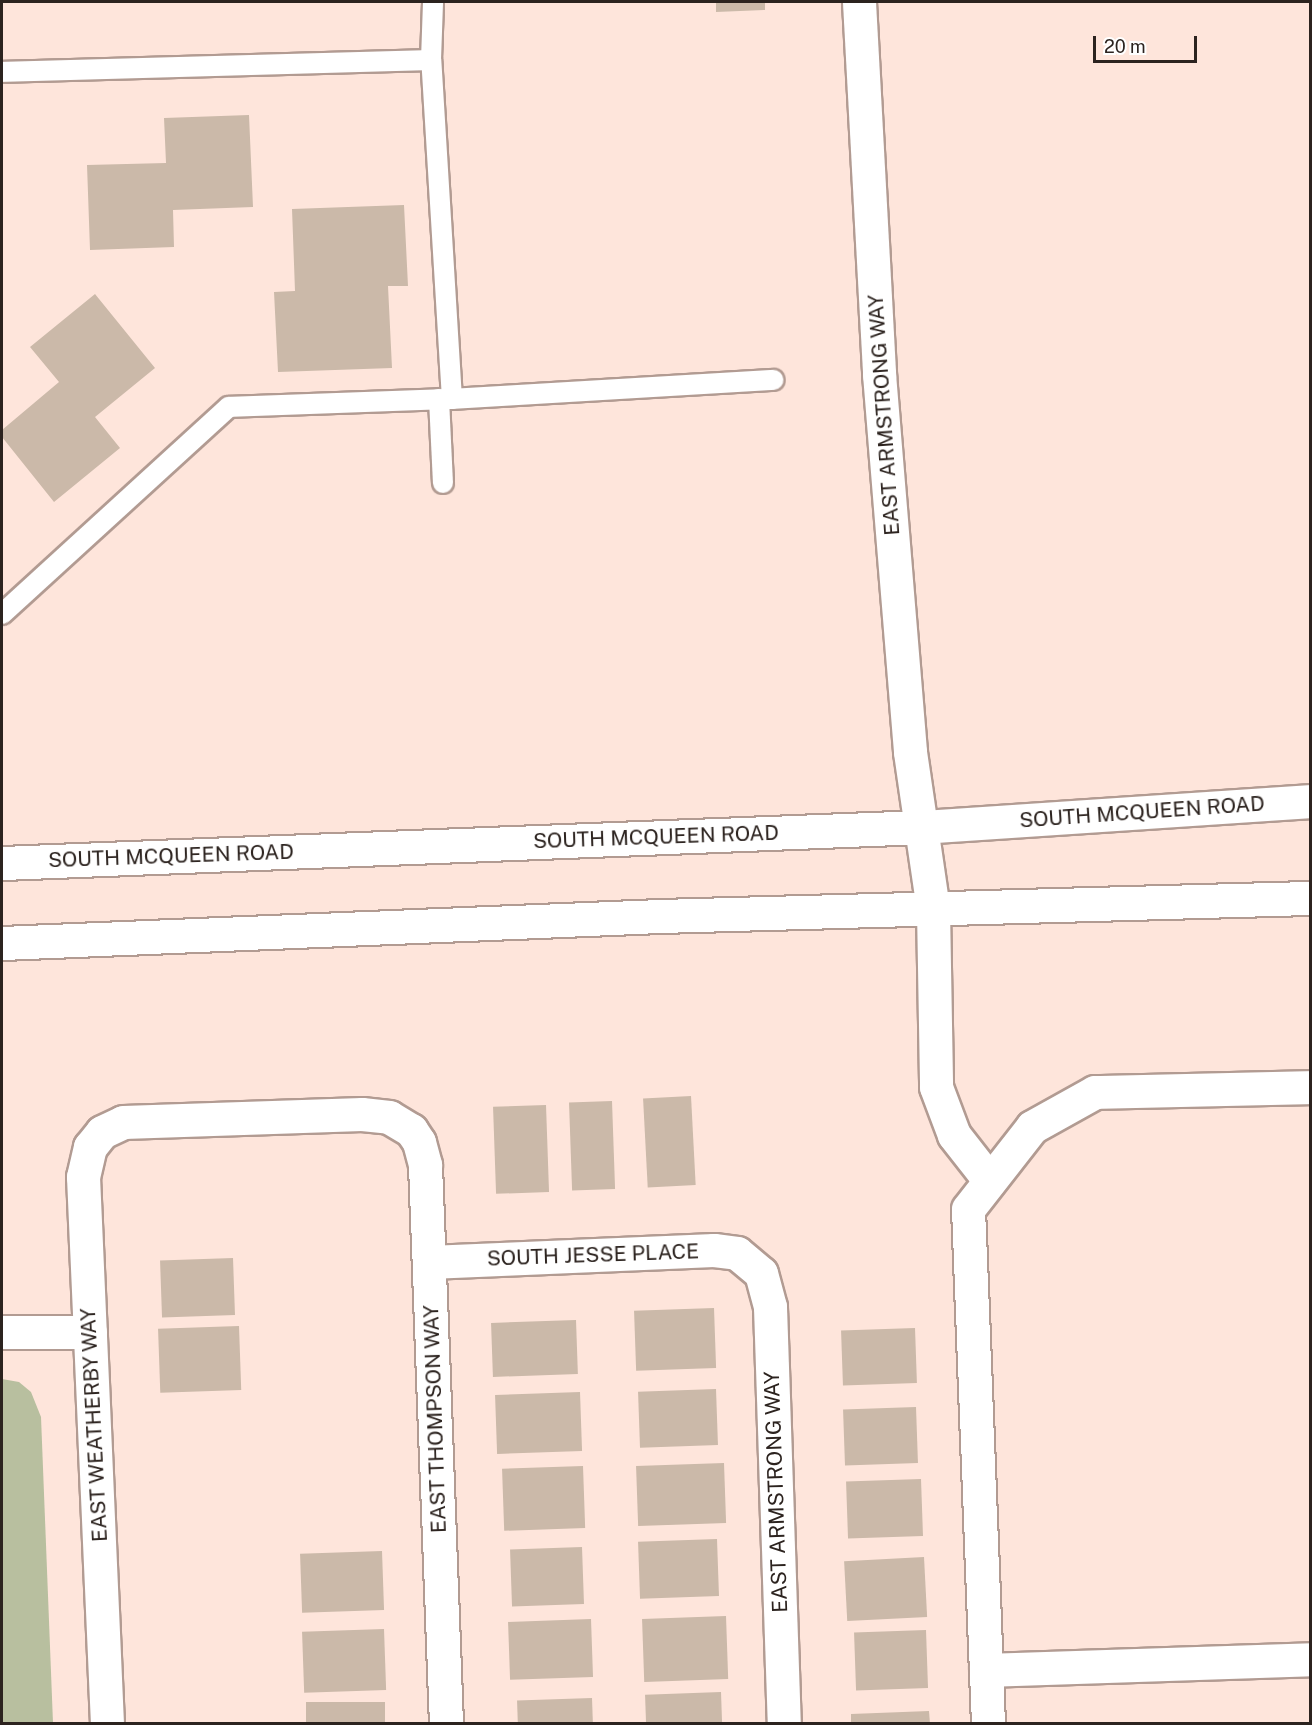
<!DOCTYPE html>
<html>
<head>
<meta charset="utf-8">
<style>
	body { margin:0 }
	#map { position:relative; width:1312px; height:1725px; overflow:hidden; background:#fee5db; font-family:"Public Sans",sans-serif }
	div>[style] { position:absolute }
	.green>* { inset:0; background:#b8bf9f }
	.building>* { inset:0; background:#cbb9a9; transform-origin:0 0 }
	.roads { filter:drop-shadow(2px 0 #b29b92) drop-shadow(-2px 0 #b29b92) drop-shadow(0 2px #b29b92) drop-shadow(0 -2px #b29b92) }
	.lane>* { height:20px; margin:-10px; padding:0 10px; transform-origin:10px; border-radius:10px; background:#fff }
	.street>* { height:33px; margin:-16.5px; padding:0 16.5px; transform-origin:16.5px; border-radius:16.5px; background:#fff }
	.secondary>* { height:33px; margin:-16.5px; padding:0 16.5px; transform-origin:16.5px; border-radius:16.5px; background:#fff }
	span { translate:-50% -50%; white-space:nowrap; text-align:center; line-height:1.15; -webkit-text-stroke:4.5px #fff; paint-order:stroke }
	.street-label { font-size:21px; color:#2c231f }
	.frame { position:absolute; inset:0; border:3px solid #2c231f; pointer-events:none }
	.scale { position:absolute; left:1093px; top:36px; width:104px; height:27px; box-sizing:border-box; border:3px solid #2c231f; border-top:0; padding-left:8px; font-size:18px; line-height:21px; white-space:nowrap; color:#2c231f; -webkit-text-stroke:4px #fff; paint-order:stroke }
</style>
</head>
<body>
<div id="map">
	<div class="green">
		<div style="clip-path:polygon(2px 1379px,19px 1382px,31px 1392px,41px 1417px,53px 1723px,2px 1723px)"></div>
	</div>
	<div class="building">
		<div style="clip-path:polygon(716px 2px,765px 2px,765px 10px,716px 12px)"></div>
		<div style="clip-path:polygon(249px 115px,253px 207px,173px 210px,174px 247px,90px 250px,87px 165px,166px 163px,164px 118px)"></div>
		<div style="clip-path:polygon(404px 205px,408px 286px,388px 286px,392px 368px,278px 372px,274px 292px,295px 291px,292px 209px)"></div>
		<div style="clip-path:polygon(95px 294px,155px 368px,95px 417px,120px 448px,54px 502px,2px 437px,2px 430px,59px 382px,30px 347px)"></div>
		<div style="left:691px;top:1096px;width:89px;height:48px;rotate:87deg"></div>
		<div style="left:612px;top:1101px;width:88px;height:43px;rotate:88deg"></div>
		<div style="left:546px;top:1105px;width:87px;height:53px;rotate:88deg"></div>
		<div style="left:233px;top:1258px;width:57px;height:73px;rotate:88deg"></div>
		<div style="left:714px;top:1308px;width:60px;height:80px;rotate:88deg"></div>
		<div style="left:576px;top:1320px;width:54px;height:85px;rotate:88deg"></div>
		<div style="left:239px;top:1326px;width:64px;height:81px;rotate:88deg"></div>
		<div style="left:915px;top:1328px;width:55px;height:74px;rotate:88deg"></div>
		<div style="left:716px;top:1389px;width:56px;height:78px;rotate:88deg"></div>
		<div style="left:580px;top:1392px;width:59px;height:85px;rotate:88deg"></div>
		<div style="left:916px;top:1407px;width:56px;height:73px;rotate:88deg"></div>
		<div style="left:724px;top:1463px;width:60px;height:88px;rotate:88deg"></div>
		<div style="left:583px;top:1466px;width:62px;height:81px;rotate:88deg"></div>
		<div style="left:921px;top:1479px;width:57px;height:75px;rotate:88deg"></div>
		<div style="left:717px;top:1539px;width:57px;height:79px;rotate:88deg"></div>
		<div style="left:582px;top:1547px;width:57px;height:72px;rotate:88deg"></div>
		<div style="left:382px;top:1551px;width:59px;height:82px;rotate:88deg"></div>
		<div style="left:924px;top:1557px;width:60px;height:80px;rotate:87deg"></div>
		<div style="left:726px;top:1616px;width:63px;height:84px;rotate:88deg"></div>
		<div style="left:591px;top:1619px;width:58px;height:83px;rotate:88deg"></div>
		<div style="left:384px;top:1629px;width:61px;height:82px;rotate:88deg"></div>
		<div style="left:926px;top:1630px;width:58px;height:72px;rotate:88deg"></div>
		<div style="left:721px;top:1692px;width:32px;height:76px;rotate:88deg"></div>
		<div style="left:592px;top:1698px;width:26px;height:75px;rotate:88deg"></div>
		<div style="left:385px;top:1702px;width:22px;height:79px;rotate:90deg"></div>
		<div style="clip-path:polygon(929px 1711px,930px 1724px,851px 1724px,851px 1714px)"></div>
	</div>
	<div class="roads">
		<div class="lane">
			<div style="left:2px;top:72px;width:429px;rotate:-1.6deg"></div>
			<div style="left:439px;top:399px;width:84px;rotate:87.3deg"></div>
			<div style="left:452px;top:399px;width:322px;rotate:-3.4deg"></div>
			<div style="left:2px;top:614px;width:307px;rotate:-42.4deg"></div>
			<div style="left:229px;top:407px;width:223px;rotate:-2.1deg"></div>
			<div style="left:452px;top:399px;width:340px;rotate:-93.5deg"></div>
			<div style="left:431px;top:60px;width:58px;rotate:-88deg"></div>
		</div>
		<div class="street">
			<div style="left:859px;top:2px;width:373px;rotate:86.9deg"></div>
			<div style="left:879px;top:374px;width:379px;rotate:85.3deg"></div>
			<div style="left:910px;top:752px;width:76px;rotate:81.7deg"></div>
			<div style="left:933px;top:909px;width:178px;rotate:89deg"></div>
			<div style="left:936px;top:1087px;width:51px;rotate:69.4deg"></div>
			<div style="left:954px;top:1135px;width:58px;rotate:52deg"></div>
			<div style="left:429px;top:1262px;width:285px;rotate:-2.4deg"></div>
			<div style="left:714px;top:1250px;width:23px;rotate:7deg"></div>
			<div style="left:737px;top:1253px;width:31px;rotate:40deg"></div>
			<div style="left:761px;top:1273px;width:35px;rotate:75deg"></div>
			<div style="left:770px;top:1307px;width:417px;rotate:88.1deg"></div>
			<div style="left:2px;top:1332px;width:88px"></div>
			<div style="left:986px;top:1670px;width:324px;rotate:-1.9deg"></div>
			<div style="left:107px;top:1724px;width:548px;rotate:-92.51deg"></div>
			<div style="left:83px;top:1177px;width:31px;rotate:-77deg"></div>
			<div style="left:90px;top:1147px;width:19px;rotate:-51deg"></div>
			<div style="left:102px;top:1132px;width:23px;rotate:-25deg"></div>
			<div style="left:123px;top:1122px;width:239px;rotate:-1.9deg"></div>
			<div style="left:362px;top:1114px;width:27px;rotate:6deg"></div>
			<div style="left:389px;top:1117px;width:26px;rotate:31deg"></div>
			<div style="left:411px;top:1130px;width:14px;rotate:56deg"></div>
			<div style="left:419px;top:1142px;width:24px;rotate:75deg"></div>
			<div style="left:425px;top:1165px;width:559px;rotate:87.85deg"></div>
			<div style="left:988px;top:1724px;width:515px;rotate:-92.22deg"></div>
			<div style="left:968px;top:1209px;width:104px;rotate:-52deg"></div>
			<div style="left:1032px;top:1127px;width:72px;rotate:-29.1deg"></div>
			<div style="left:1095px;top:1092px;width:215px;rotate:-1.3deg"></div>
		</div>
		<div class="secondary">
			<div style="left:921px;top:827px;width:83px;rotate:81.7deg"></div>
			<div style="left:2px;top:863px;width:920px;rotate:-2.24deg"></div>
			<div style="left:921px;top:827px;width:390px;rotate:-3.8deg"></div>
			<div style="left:2px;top:943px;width:659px;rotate:-2.35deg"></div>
			<div style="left:660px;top:916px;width:650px;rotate:-1.59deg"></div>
		</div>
	</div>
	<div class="street-label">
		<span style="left:884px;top:415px;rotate:-94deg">EAST ARMSTRONG WAY</span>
		<span style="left:1142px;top:812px;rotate:-4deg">SOUTH MCQUEEN ROAD</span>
		<span style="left:656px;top:837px;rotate:-2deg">SOUTH MCQUEEN ROAD</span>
		<span style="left:171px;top:856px;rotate:-2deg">SOUTH MCQUEEN ROAD</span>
		<span style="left:593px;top:1255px;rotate:-2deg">SOUTH JESSE PLACE</span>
		<span style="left:435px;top:1419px;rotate:-92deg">EAST THOMPSON WAY</span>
		<span style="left:94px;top:1425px;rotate:-93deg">EAST WEATHERBY WAY</span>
		<span style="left:776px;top:1492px;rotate:-92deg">EAST ARMSTRONG WAY</span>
	</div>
	<div class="frame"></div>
	<div class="scale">20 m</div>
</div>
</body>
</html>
